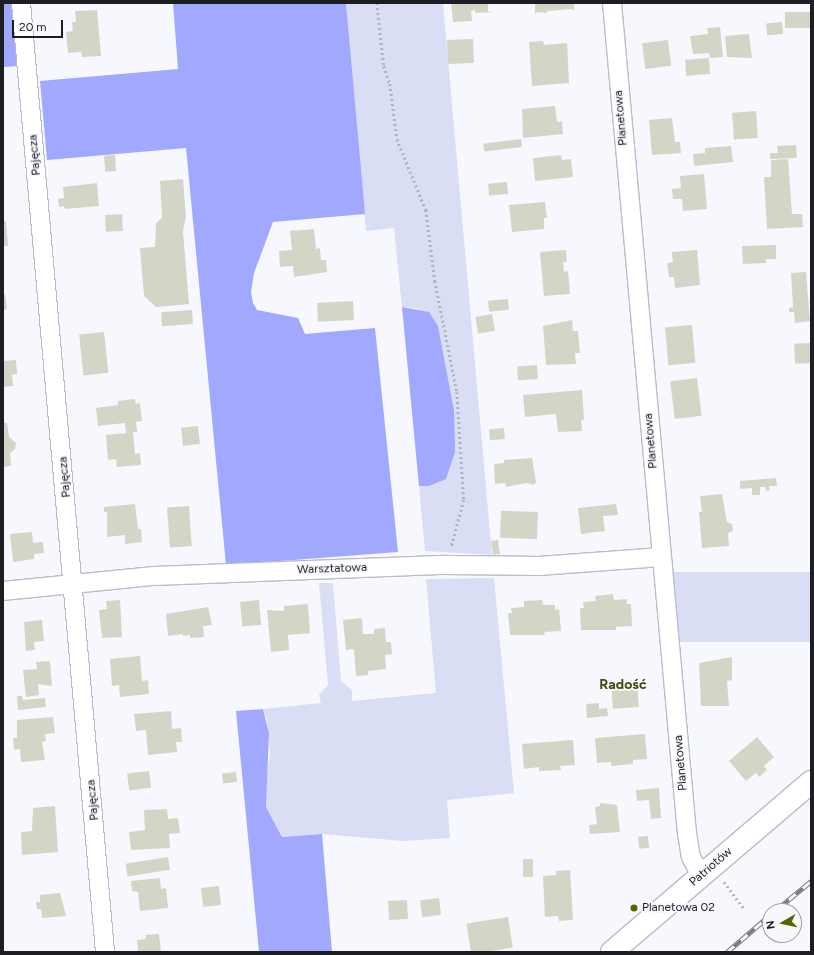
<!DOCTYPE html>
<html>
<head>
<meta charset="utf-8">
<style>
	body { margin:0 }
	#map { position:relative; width:814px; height:955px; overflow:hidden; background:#f7f8fe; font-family:Figtree,sans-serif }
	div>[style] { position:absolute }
	.green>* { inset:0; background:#dadef5; transform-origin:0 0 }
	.forest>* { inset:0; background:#a0a9fe }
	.building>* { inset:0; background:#d3d6c6; transform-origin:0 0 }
	.path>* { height:2.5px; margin-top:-1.25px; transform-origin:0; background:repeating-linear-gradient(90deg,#b1b2b8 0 2px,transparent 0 5px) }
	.roads { filter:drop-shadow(1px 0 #babccb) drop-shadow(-1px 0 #babccb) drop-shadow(0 1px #babccb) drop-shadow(0 -1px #babccb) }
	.minor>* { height:18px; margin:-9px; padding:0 9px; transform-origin:9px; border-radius:9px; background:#fff }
	.secondary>* { height:22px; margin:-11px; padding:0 11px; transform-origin:11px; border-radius:11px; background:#fff }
	.rail>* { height:4.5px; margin-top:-2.25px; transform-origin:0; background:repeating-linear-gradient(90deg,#f7f8fe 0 9px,#797a80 0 18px); box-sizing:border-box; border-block:1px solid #797a80 }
	.dots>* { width:11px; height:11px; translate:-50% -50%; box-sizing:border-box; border:2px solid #f7f8fe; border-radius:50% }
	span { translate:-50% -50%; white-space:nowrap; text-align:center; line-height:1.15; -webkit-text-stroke:3.5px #f7f8fe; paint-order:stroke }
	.street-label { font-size:12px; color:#1d1e23 }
	.poi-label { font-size:12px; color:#1d1e23 }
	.left { translate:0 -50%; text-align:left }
	.quarter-label { font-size:14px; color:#44490d; font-weight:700 }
	.frame { position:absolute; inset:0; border:4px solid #1d1e23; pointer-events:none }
	.north { position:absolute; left:762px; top:903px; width:40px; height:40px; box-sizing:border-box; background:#f7f8fe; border:1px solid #a0a1a6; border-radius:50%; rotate:261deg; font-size:11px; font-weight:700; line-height:16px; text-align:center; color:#1d1e23 }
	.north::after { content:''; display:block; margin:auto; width:14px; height:18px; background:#5b6300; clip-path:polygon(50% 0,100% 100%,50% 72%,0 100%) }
	.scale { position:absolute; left:12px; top:20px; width:51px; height:18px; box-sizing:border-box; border:2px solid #1d1e23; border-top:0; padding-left:5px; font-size:12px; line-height:14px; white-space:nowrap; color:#1d1e23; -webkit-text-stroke:3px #f7f8fe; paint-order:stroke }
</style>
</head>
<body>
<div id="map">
	<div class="green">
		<div style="clip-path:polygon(346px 3px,443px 3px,492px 555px,425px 551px,419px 486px,429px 486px,420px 309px,402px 307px,394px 228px,366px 231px)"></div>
		<div style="left:811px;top:572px;width:70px;height:137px;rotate:90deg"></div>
		<div style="clip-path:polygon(494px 578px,514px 793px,447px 800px,450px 838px,403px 841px,322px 834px,282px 837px,266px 807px,265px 788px,270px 753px,267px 719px,263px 709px,321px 703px,319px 695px,328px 685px,319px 583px,333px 583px,341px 681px,352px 690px,352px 701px,436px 693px,426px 579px)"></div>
	</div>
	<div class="forest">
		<div style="clip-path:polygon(3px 3px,12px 3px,18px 66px,3px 67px)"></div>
		<div style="clip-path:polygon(173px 3px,346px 3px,365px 214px,273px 222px,254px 273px,251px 292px,253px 303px,257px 310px,298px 318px,305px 334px,375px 328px,398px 552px,226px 565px,186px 148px,47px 160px,40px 81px,178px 69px)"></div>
		<div style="clip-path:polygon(402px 307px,429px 312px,438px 326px,454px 411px,455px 452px,446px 479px,429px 486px,419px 486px)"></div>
		<div style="clip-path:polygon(263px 709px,269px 733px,266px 807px,282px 837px,322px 834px,332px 952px,259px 952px,236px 711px)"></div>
	</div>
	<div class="building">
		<div style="clip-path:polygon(451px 3px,488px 3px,488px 11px,493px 12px,475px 13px,475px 10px,471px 11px,472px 21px,453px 22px)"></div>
		<div style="clip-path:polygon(535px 3px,574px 3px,574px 11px,572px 9px,547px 11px,547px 13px,537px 12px,535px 14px)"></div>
		<div style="clip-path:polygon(97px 10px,101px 56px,82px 57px,81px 52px,68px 53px,66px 32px,73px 31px,72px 22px,76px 22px,75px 11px)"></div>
		<div style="left:811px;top:12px;width:16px;height:26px;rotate:90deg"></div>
		<div style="left:782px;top:22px;width:12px;height:16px;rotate:85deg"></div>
		<div style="clip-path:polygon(720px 27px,723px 57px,710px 58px,709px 53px,693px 54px,690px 36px,708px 34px,707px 28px)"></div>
		<div style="clip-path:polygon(749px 34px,752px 58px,727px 57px,725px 36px)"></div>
		<div style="left:473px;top:39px;width:24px;height:26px;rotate:88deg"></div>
		<div style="left:668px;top:40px;width:26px;height:26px;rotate:83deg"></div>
		<div style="clip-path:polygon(543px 41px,544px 45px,567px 43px,569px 83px,532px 86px,529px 42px)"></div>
		<div style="left:709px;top:58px;width:16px;height:24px;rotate:86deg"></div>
		<div style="clip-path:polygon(555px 106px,557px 122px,562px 121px,563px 134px,523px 138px,522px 109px)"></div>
		<div style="left:756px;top:111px;width:27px;height:24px;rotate:86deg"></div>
		<div style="clip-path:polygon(672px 118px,675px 142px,680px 142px,681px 153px,652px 155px,649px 120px)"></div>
		<div style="left:521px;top:139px;width:8px;height:38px;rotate:83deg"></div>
		<div style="clip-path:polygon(796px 145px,797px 158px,770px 159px,770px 153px,778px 153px,777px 146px)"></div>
		<div style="clip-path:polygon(731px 146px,733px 162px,694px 166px,693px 154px,705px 153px,705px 148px)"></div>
		<div style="left:115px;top:155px;width:16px;height:11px;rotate:86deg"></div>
		<div style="clip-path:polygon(561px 155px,562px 160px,571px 159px,573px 177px,535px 181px,533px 158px)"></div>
		<div style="clip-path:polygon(788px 159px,792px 214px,802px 214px,803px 227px,767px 229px,764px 177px,771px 177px,771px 160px)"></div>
		<div style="clip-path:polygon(704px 174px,707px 209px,683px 211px,682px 199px,673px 199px,672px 189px,681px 188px,680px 176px)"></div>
		<div style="clip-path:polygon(183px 179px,186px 217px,183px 231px,189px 304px,156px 307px,144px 296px,140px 248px,155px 247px,156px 223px,162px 218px,160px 181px)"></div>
		<div style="left:507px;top:182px;width:12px;height:19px;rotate:85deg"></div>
		<div style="clip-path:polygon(97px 183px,99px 206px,65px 209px,64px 206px,59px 207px,58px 199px,64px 198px,63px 187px)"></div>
		<div style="clip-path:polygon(545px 202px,547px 218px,544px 218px,544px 229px,512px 232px,509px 205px)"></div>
		<div style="left:122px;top:214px;width:17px;height:17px;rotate:87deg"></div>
		<div style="clip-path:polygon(3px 221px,6px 221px,8px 246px,3px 246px)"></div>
		<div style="clip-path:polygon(314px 229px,316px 249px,320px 248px,321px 260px,326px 260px,327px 272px,294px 277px,293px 266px,280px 267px,279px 251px,292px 250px,290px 231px)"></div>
		<div style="clip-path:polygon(776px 245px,776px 259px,766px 259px,766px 263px,743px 264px,742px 246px)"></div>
		<div style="clip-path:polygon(566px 250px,567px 262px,563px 262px,564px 272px,568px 271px,570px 294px,544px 296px,540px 252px)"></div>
		<div style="clip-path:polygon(697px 250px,700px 285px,675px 288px,674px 277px,669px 277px,667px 263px,673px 262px,672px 252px)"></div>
		<div style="clip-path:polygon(806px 272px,810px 321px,795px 323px,794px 312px,789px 312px,789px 308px,793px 307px,791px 273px)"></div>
		<div style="clip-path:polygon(3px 294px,5px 294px,7px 309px,3px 310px)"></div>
		<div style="left:508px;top:299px;width:11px;height:20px;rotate:85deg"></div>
		<div style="left:353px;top:301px;width:19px;height:36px;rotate:87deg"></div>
		<div style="left:192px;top:310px;width:14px;height:31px;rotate:86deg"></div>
		<div style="left:492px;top:314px;width:17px;height:17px;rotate:80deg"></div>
		<div style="clip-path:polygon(572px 320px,573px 331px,578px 331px,580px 353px,575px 353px,576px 364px,546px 365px,543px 326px)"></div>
		<div style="left:692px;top:325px;width:38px;height:27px;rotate:85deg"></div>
		<div style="left:104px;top:332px;width:41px;height:25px;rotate:84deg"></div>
		<div style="left:810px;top:343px;width:20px;height:16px;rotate:87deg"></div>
		<div style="clip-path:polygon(16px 360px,17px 374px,12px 375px,13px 386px,3px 387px,3px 361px)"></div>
		<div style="left:537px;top:365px;width:14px;height:20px;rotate:86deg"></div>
		<div style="left:697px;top:378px;width:38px;height:27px;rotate:83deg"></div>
		<div style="clip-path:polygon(582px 390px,584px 420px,581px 420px,582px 431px,558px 432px,556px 414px,525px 417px,523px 395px)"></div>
		<div style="clip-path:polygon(135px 399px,136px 404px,140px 403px,142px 421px,136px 422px,137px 432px,133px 432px,135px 454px,140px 453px,141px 465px,117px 467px,116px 459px,108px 460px,106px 435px,126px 433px,125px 423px,98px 426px,96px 408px,118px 405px,118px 401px)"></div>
		<div style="clip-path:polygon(3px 423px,7px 423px,9px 437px,16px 443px,15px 449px,10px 453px,11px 466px,3px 467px)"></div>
		<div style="left:198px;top:426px;width:18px;height:17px;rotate:84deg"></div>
		<div style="left:504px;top:428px;width:11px;height:15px;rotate:85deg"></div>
		<div style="clip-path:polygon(532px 458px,536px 482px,534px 485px,527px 483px,506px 487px,505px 483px,495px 484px,494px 464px,504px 463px,504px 460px)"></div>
		<div style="clip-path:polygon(776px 478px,777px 486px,769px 486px,770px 490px,766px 491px,765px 487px,760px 487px,760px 495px,752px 495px,752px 488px,740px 489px,740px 481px)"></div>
		<div style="clip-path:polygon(722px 494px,727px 522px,732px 524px,733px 531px,728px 533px,729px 546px,702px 548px,699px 512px,702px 512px,700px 496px)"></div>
		<div style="clip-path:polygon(135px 504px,138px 529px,141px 529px,142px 542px,125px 544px,125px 535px,107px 537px,107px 512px,104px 512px,104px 507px)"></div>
		<div style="clip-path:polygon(616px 504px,618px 515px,603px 516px,605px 531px,581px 534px,578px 508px)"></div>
		<div style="left:189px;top:506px;width:40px;height:22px;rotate:86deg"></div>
		<div style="left:538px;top:512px;width:27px;height:37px;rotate:92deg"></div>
		<div style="clip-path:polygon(32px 532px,33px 543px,43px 542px,44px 553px,34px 554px,34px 559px,13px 562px,10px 534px)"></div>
		<div style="left:498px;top:540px;width:14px;height:7px;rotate:82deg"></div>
		<div style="clip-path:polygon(613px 594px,614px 600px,627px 599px,627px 604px,631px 604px,632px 626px,616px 627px,616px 630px,581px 630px,580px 608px,584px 608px,583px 602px,596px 601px,595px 596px)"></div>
		<div style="clip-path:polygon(120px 600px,122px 637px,102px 638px,99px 610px,107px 609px,106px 601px)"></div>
		<div style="left:259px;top:600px;width:25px;height:19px;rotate:85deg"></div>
		<div style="clip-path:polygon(542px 600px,543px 605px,555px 605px,555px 610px,559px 609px,561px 631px,544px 632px,545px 635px,510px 635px,508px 613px,512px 613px,511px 608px,524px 607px,524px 601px)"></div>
		<div style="clip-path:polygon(308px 604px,310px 633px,288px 635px,289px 650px,271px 652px,267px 610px,284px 611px,284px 606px)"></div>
		<div style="clip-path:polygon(208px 607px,212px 625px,203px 626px,204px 637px,190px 638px,190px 635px,183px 636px,183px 634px,168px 636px,166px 614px)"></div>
		<div style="clip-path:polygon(362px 618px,363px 634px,374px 634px,374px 629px,385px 628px,386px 642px,391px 642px,392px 654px,385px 655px,386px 669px,368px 671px,368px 675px,356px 676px,354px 649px,346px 650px,343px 620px)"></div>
		<div style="clip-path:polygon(42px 620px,44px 641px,34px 642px,35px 650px,26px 651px,24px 622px)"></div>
		<div style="clip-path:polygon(140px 656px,142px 681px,148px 680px,149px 694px,120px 697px,119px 685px,112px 686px,110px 659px)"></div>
		<div style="clip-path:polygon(732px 657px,732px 680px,727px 681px,729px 706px,701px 706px,699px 663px)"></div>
		<div style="clip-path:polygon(50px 661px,52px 686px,38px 684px,39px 695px,26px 697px,23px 670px,37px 669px,36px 662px)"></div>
		<div style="left:637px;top:680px;width:27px;height:26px;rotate:86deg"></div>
		<div style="clip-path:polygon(17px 696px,22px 696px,23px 700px,45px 698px,46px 707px,18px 710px)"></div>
		<div style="clip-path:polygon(599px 703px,599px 709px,607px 708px,608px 716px,587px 718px,586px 704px)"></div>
		<div style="clip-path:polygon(171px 711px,172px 729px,181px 728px,182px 742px,176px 742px,177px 752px,148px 755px,146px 730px,136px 731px,134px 714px)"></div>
		<div style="clip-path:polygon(53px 717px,55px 733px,45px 734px,46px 741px,42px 742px,45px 760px,21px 762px,20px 749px,14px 750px,13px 738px,17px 738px,17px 720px)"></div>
		<div style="clip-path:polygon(645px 734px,647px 759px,633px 760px,633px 764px,611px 766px,611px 762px,597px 763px,595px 738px)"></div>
		<div style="clip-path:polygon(757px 737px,774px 757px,764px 766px,767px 770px,759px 777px,756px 773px,746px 781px,729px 761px)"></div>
		<div style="clip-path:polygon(573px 740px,575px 765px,560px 766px,561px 770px,539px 771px,539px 767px,524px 769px,522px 744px)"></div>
		<div style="left:149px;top:771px;width:17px;height:22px;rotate:83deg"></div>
		<div style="left:236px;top:772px;width:10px;height:14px;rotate:84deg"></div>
		<div style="clip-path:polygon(659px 788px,661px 818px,651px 819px,649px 800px,637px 801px,636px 790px)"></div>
		<div style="clip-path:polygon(600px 803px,617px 805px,620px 832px,590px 834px,589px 825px,597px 824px,595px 807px,600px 806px)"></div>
		<div style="clip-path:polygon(55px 806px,58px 852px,22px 855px,21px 832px,32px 831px,33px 808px)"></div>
		<div style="clip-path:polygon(167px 809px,168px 819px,178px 818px,180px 833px,169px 834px,170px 848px,131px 850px,129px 832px,145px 830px,144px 810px)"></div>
		<div style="left:648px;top:836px;width:12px;height:10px;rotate:85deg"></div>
		<div style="left:168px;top:857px;width:13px;height:43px;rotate:81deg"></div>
		<div style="left:523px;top:859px;width:10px;height:18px"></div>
		<div style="clip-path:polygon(570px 870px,573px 920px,559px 921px,558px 916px,545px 917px,543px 876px,556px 875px,556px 871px)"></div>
		<div style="clip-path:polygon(160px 878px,161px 889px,166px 888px,168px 908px,140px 911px,138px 892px,132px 891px,131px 881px)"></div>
		<div style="left:219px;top:886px;width:19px;height:18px;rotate:84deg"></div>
		<div style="clip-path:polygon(60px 893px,66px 916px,42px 918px,41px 909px,37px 909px,36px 902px,40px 902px,40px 895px)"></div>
		<div style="left:439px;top:898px;width:17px;height:19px;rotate:83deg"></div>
		<div style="left:407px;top:900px;width:19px;height:19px;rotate:87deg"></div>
		<div style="left:508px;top:917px;width:31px;height:42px;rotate:81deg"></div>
		<div style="clip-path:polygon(159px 934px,161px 952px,138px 952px,137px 940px,146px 939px,146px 935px)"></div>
	</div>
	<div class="path">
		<div style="left:377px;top:3px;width:63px;rotate:83.7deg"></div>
		<div style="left:384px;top:66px;width:19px;rotate:72deg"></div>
		<div style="left:390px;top:84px;width:55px;rotate:82.7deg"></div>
		<div style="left:397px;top:139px;width:77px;rotate:67.8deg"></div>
		<div style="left:426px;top:210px;width:72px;rotate:82.8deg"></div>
		<div style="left:435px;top:281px;width:113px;rotate:78.8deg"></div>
		<div style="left:457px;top:392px;width:108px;rotate:86.3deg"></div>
		<div style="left:464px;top:500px;width:50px;rotate:105.2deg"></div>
		<div style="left:724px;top:882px;width:34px;rotate:53deg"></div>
	</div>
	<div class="roads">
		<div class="minor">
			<div style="left:21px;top:3px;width:953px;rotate:84.94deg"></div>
			<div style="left:612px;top:3px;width:833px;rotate:84.84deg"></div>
			<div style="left:687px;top:833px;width:24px;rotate:81deg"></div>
			<div style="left:691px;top:857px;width:21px;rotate:62deg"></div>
			<div style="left:3px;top:591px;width:152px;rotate:-5.7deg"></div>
			<div style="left:154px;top:576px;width:292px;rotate:-2.2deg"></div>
			<div style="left:446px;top:565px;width:93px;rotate:0.6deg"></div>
			<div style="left:539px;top:566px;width:123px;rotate:-4.2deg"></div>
		</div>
		<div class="secondary">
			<div style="left:612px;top:952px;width:262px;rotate:-40.5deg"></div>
		</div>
	</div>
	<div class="rail">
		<div style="left:775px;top:911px;width:47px;rotate:-39.8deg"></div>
		<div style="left:727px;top:952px;width:57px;rotate:-40.7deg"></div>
	</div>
	<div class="dots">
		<div style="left:634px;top:908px;background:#5b6300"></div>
	</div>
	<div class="street-label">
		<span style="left:621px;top:118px;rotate:-95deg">Planetowa</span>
		<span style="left:35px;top:155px;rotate:-95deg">Pajęcza</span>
		<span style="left:651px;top:441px;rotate:-95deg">Planetowa</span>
		<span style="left:65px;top:477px;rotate:-95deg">Pajęcza</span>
		<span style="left:332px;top:569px;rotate:-2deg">Warsztatowa</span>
		<span style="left:681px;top:763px;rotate:-95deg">Planetowa</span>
		<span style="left:93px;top:800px;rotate:-95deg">Pajęcza</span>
		<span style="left:711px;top:867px;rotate:-41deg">Patriotów</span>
	</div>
	<div class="poi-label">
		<span class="left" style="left:642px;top:908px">Planetowa 02</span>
	</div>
	<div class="quarter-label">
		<span style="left:623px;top:685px">Radość</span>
	</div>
	<div class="frame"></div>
	<div class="north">N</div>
	<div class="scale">20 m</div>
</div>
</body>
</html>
